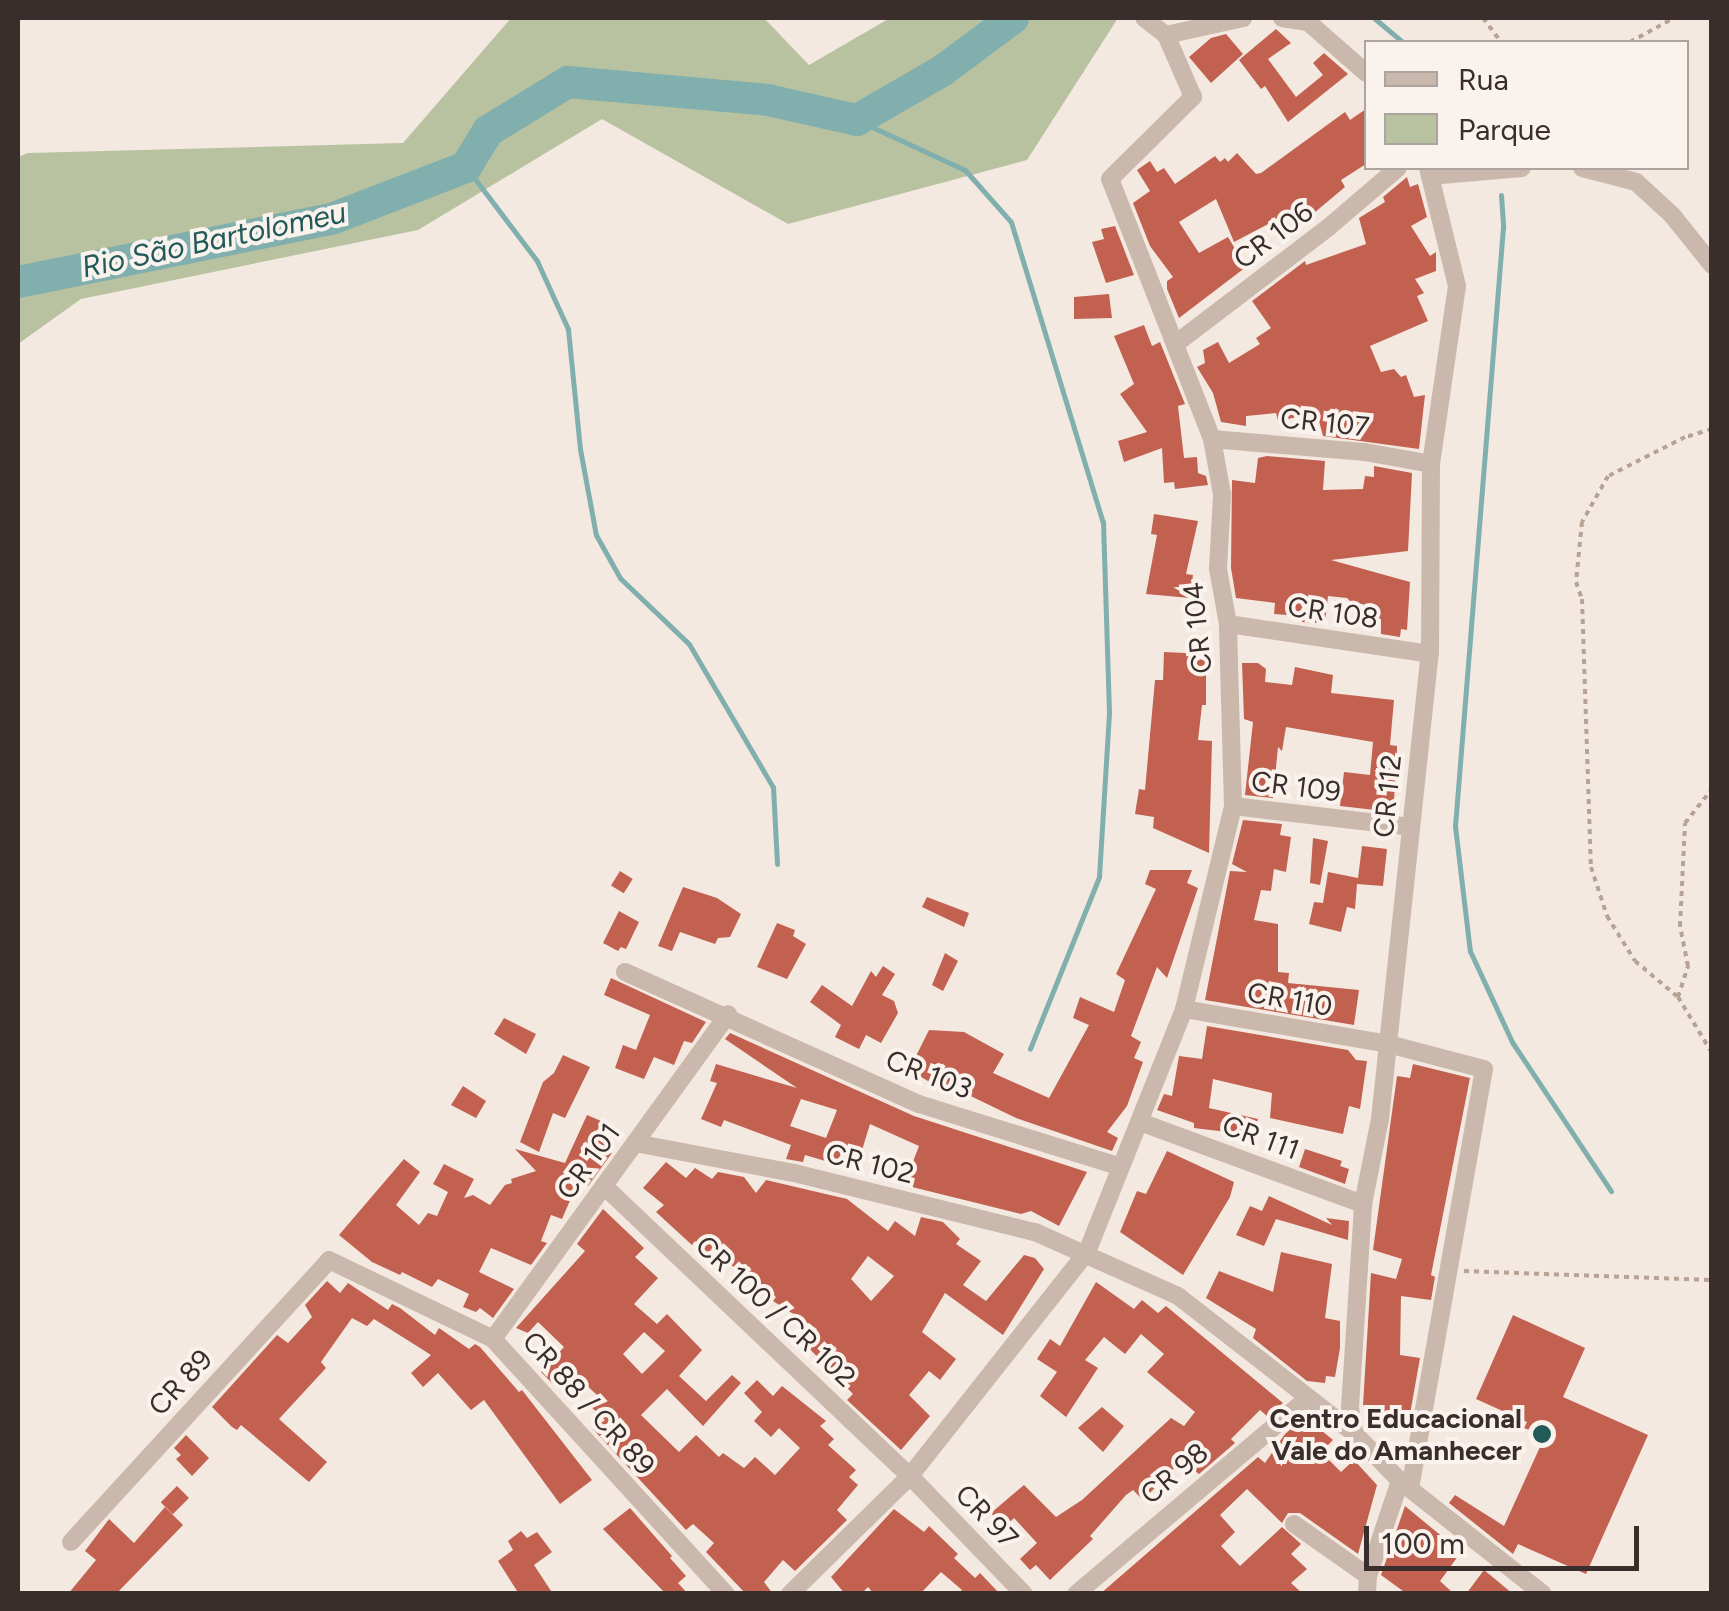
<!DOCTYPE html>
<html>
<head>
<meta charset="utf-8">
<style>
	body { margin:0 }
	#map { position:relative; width:1729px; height:1611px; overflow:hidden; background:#f3e9e1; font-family:Figtree,sans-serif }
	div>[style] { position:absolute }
	.green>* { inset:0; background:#b9c2a0 }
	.stream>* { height:5px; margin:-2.5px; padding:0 2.5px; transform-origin:2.5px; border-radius:2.5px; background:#80afad }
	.river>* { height:32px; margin:-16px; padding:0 16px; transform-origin:16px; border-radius:16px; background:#80afad }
	.building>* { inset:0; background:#c2614f; transform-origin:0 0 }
	.path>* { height:4px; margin-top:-2px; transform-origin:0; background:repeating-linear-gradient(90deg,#b7a296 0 5px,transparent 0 10px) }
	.minor>* { height:18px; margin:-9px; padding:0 9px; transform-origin:9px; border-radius:9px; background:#cbb8ac }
	.dots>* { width:28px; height:28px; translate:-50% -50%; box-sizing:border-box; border:5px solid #faf3ed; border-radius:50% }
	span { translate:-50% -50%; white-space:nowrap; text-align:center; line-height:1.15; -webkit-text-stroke:8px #faf3ed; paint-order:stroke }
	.street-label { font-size:28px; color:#392e2b }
	.poi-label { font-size:28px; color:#392e2b; font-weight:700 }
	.right { translate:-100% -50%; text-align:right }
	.water-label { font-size:30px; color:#215a59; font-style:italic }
	.frame { position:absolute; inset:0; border:20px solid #392e2b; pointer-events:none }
	.legend { position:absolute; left:1364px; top:40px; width:325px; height:130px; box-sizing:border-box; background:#faf3ed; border:2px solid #ada49f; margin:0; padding:12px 18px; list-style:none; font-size:30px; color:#392e2b }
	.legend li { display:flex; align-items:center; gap:20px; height:50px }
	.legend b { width:50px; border:2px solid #ada49f }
	.scale { position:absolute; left:1364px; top:1526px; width:275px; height:45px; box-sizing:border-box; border:5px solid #392e2b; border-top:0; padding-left:12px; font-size:30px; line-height:35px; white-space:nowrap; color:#392e2b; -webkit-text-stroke:8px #faf3ed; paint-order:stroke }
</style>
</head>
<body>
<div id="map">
	<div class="green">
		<div style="clip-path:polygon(511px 18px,764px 18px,809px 65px,890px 18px,1118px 18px,1027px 160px,788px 224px,602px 119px,418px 230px,81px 299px,18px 344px,18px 157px,28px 153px,403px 143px)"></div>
	</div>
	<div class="stream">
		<div style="left:1374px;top:18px;width:38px;rotate:40deg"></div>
		<div style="left:857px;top:120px;width:119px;rotate:24.8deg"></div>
		<div style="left:965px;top:170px;width:69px;rotate:48.5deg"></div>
		<div style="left:1011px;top:222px;width:314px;rotate:73deg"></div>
		<div style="left:1103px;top:522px;width:191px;rotate:88.2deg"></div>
		<div style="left:1109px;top:713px;width:164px;rotate:93.5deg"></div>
		<div style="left:1099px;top:877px;width:185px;rotate:111.9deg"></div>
		<div style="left:466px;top:167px;width:118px;rotate:52.9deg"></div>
		<div style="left:537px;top:261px;width:75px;rotate:65.5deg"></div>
		<div style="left:568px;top:329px;width:121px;rotate:84.3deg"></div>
		<div style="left:580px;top:449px;width:87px;rotate:79.5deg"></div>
		<div style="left:596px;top:535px;width:49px;rotate:60.8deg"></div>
		<div style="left:620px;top:578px;width:95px;rotate:43.7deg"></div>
		<div style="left:689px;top:644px;width:166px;rotate:59.6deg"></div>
		<div style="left:773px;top:787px;width:77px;rotate:87deg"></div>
		<div style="left:1501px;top:195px;width:32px;rotate:86deg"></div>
		<div style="left:1503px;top:227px;width:601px;rotate:94.58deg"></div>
		<div style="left:1455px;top:826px;width:126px;rotate:83.2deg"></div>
		<div style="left:1470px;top:951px;width:100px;rotate:65.2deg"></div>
		<div style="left:1512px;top:1042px;width:179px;rotate:56.4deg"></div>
	</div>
	<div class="river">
		<div style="left:18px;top:282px;width:322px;rotate:-11.4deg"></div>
		<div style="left:334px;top:218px;width:142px;rotate:-21.1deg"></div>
		<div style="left:466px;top:167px;width:42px;rotate:-58.6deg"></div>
		<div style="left:488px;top:131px;width:94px;rotate:-31.5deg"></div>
		<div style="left:568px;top:82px;width:201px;rotate:5.1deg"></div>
		<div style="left:768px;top:100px;width:91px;rotate:12.7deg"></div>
		<div style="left:857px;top:120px;width:98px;rotate:-30deg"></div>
		<div style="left:942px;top:71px;width:89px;rotate:-36.7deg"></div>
	</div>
	<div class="building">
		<div style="clip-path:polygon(1276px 29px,1291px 43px,1268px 59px,1296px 97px,1323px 75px,1313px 63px,1324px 53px,1348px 74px,1288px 122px,1265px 86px,1261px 89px,1239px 60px)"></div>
		<div style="clip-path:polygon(1226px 34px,1243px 54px,1211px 83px,1189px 57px,1211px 38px)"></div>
		<div style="clip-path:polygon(1366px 109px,1366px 164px,1341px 180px,1345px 187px,1308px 218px,1302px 206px,1234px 242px,1216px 199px,1179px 222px,1199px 253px,1228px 237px,1246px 267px,1179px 318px,1167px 289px,1167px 281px,1173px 277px,1150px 246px,1133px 203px,1150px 191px,1137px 170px,1150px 161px,1157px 172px,1164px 168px,1175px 184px,1215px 156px,1220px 162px,1225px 158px,1228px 162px,1237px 153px,1256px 174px,1261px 173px,1345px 112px,1350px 120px)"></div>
		<div style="clip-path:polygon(1407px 177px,1410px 187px,1418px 184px,1427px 217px,1411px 226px,1430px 256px,1436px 252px,1436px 271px,1415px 279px,1424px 293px,1417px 296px,1428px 321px,1370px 346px,1381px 372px,1394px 369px,1401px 377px,1406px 375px,1414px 397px,1425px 395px,1419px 449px,1323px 436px,1317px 413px,1278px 421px,1276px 413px,1246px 416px,1246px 426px,1221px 422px,1213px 393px,1197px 367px,1205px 363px,1203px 350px,1218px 342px,1229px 363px,1260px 344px,1256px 338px,1271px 328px,1252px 301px,1305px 261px,1306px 265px,1366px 244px,1359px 218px,1385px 202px,1383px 197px)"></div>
		<div style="clip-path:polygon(1115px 226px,1134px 275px,1106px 283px,1092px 242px,1104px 239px,1101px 229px)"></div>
		<div style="clip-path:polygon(1109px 294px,1112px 318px,1074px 319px,1074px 297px)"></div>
		<div style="clip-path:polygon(1144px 325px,1152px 346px,1160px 342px,1185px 404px,1178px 406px,1184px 458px,1197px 457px,1198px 473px,1206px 476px,1208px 485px,1175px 489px,1174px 482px,1164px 483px,1162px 448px,1124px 462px,1118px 441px,1147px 432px,1120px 394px,1134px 384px,1114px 336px)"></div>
		<div style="clip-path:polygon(1267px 456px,1325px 461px,1323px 490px,1363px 489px,1365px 476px,1374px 477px,1374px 466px,1412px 473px,1408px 551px,1331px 560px,1410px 582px,1407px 630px,1401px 629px,1400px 637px,1381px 634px,1381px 619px,1363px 615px,1363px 604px,1353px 604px,1347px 598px,1328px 596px,1325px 622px,1317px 623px,1302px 622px,1302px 616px,1274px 614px,1275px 603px,1236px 598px,1231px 568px,1232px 480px,1255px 483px,1258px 458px)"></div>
		<div style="clip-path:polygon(1154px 514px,1198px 521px,1186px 574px,1193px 575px,1190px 598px,1146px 594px,1157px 535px,1151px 534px)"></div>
		<div style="clip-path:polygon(1164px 652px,1206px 654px,1206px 705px,1202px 705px,1198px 740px,1212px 741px,1209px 853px,1153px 828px,1154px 817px,1135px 814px,1139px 789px,1145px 790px,1155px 680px,1163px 680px)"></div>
		<div style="clip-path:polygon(1242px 663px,1258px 663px,1266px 669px,1265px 682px,1292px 685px,1295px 667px,1333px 675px,1331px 693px,1394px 700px,1390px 745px,1397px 746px,1397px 760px,1393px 812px,1340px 806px,1344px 772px,1370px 775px,1373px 742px,1286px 727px,1282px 751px,1278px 747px,1273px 798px,1245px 795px,1253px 722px,1244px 719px)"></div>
		<div style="clip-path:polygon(1243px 820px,1282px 824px,1280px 835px,1291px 837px,1286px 872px,1274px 869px,1271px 891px,1261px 890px,1254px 920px,1278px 924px,1278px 972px,1289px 973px,1288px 983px,1359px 990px,1354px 1025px,1205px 1000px,1230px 871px,1247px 872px,1232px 864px)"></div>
		<div style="clip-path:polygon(1313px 838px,1328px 841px,1320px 885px,1310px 883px)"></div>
		<div style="clip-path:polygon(1362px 846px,1387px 849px,1383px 886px,1357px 884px,1355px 909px,1347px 907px,1341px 932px,1309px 924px,1314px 902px,1323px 903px,1328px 872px,1358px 878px)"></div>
		<div style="clip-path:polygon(1150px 870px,1192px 870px,1187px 883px,1198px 888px,1167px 978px,1157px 967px,1131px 1036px,1141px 1042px,1134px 1058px,1143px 1062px,1127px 1106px,1107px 1132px,1118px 1138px,1112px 1151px,1016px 1118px,948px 1085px,947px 1092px,909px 1070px,929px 1030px,964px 1032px,1004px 1054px,993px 1073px,1049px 1098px,1089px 1025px,1073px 1018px,1080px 997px,1114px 1012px,1125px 980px,1116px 974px,1156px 889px,1145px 884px)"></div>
		<div style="left:620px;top:871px;width:15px;height:17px;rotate:32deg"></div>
		<div style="clip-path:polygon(683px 887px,717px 898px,741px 914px,730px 937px,718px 938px,715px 944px,680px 932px,672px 951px,658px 946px)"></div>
		<div style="clip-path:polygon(927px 897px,969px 913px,964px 927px,922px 907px)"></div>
		<div style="clip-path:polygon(619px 911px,639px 922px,626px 949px,621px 947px,618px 951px,603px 943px)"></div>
		<div style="clip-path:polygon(777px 923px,795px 930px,793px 936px,806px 944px,787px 979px,757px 967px)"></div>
		<div style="clip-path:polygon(945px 953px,958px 961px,943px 991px,932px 985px)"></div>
		<div style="clip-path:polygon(883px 966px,895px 974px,882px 995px,894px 1001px,898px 1013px,881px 1043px,866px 1035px,859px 1049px,835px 1037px,841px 1025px,810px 1002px,822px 985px,852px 1006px,871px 971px,876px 977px)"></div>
		<div style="clip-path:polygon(611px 978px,706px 1022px,692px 1043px,684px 1041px,674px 1065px,654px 1057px,644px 1079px,615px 1068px,623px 1045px,636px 1050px,650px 1015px,604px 995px)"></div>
		<div style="clip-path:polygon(504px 1018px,536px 1034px,526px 1054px,494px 1034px)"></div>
		<div style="clip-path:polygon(1207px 1026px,1348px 1050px,1356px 1060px,1367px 1061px,1360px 1109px,1349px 1106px,1343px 1134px,1270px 1118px,1272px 1093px,1213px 1079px,1209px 1108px,1258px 1119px,1253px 1135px,1194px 1128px,1194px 1123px,1157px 1110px,1164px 1094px,1172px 1096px,1179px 1056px,1202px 1059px)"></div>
		<div style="clip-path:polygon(evenodd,730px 1033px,914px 1116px,1087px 1172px,1059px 1226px,1031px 1211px,1021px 1214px,904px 1185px,919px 1146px,870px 1124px,856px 1170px,805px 1155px,803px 1162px,786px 1159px,791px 1145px,724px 1120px,721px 1127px,701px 1119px,717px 1083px,710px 1081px,716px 1064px,797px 1088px,725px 1039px,730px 1033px,801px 1099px,837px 1110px,826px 1138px,790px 1126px,801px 1099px)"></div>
		<div style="clip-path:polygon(563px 1055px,590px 1067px,565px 1118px,553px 1113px,539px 1152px,520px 1142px,543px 1082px,554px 1073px)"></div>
		<div style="clip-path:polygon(1413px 1064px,1470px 1078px,1431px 1275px,1435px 1277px,1431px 1300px,1401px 1296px,1400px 1355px,1420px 1358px,1407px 1431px,1380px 1427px,1383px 1410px,1363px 1405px,1371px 1273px,1396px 1279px,1402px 1259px,1373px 1250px,1397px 1076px,1410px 1078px)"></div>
		<div style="clip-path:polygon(463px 1086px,486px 1101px,476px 1118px,451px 1105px)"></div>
		<div style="clip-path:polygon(587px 1115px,613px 1126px,604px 1150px,612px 1153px,588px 1186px,578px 1182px,562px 1219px,551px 1215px,541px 1241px,547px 1243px,531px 1265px,491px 1248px,479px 1272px,514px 1289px,493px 1318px,480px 1308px,476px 1312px,463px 1307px,469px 1294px,438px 1279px,432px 1287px,402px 1272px,400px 1275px,372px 1262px,339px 1235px,404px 1159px,420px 1172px,396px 1205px,419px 1225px,428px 1213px,437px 1216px,448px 1192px,433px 1184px,444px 1164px,474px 1179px,464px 1198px,473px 1195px,490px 1205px,505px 1185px,512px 1183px,511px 1179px,536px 1171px,515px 1149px,565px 1163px)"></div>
		<div style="clip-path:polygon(1305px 1149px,1342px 1161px,1340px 1166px,1349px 1169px,1345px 1184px,1299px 1167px)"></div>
		<div style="clip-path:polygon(1167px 1151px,1234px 1182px,1230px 1197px,1183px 1275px,1120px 1232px,1137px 1191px,1146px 1194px)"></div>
		<div style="clip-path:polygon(evenodd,666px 1162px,686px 1178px,695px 1168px,712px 1179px,718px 1172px,744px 1177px,756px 1193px,766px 1180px,847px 1199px,888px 1231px,895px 1221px,915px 1236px,921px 1217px,943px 1222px,960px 1239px,956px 1244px,981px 1261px,963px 1285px,986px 1301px,1024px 1255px,1035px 1258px,1044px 1269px,1003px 1335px,945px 1293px,922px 1332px,956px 1359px,940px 1380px,929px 1371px,909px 1395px,930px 1416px,901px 1450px,847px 1400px,853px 1394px,804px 1343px,817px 1329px,773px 1301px,776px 1297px,744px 1269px,740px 1273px,724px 1258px,719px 1263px,695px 1241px,692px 1245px,656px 1212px,664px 1205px,643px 1188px,666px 1162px,868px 1256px,894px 1276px,871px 1301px,851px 1279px,868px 1256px)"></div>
		<div style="clip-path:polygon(1269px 1196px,1332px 1225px,1326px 1218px,1349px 1221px,1348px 1240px,1276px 1219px,1264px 1246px,1236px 1235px,1250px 1206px,1262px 1211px)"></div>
		<div style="clip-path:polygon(evenodd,603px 1209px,644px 1248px,635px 1257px,658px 1278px,634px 1304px,657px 1324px,667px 1314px,702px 1350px,679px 1376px,706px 1401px,732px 1375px,741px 1383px,703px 1426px,667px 1389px,641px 1415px,679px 1452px,696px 1435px,719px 1457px,723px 1453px,744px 1468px,755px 1457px,775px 1475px,800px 1448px,779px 1428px,771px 1437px,754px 1421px,762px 1412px,744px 1393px,757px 1380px,773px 1396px,782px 1386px,826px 1421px,820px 1426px,834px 1439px,828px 1445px,856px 1470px,849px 1477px,858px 1485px,837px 1510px,847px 1520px,795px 1571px,783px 1560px,764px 1582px,773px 1594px,746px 1594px,706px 1552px,714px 1543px,693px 1524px,686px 1530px,593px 1429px,605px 1420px,589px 1405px,598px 1396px,581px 1380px,570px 1370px,555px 1386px,541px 1372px,564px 1347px,538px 1322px,528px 1333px,516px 1328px,585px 1251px,577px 1244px,603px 1209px,644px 1332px,665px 1351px,642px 1374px,623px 1354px,644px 1332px)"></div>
		<div style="clip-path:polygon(1281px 1252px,1332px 1264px,1325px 1318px,1340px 1321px,1340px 1348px,1335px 1377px,1326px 1376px,1325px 1383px,1307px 1381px,1253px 1338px,1256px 1329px,1206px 1298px,1219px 1271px,1273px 1292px)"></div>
		<div style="clip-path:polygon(327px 1281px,340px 1293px,348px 1283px,388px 1310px,392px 1304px,400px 1308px,435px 1335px,439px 1328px,469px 1349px,475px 1344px,480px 1347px,519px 1392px,522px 1390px,592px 1480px,560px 1504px,484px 1400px,471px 1410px,438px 1373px,423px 1387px,411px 1373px,431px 1355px,374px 1319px,367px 1326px,352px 1318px,321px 1362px,326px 1368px,279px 1419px,327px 1462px,309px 1482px,241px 1425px,237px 1430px,232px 1427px,212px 1407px,277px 1335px,288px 1343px,312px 1317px,305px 1305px)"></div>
		<div style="clip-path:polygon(1096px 1282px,1134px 1309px,1142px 1300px,1158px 1313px,1166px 1306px,1283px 1403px,1267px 1416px,1260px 1410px,1231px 1439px,1235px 1443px,1199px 1474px,1181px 1461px,1143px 1500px,1133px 1490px,1126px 1495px,1090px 1536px,1093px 1539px,1050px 1580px,1036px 1565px,1030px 1570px,1020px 1559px,1037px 1543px,1014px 1518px,1004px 1528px,991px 1513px,1024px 1485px,1056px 1517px,1082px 1500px,1171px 1418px,1184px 1426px,1195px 1412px,1147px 1372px,1164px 1354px,1141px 1334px,1125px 1354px,1104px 1337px,1085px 1360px,1098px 1368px,1066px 1417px,1040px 1396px,1057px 1372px,1037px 1359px,1050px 1339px,1060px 1346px)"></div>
		<div style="clip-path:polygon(1513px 1315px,1585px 1348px,1563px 1397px,1648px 1435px,1586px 1574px,1518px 1544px,1513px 1554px,1449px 1503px,1455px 1495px,1504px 1526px,1545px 1436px,1524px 1428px,1527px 1422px,1476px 1399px)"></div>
		<div style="clip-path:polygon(1102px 1407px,1124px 1426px,1103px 1452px,1078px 1428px)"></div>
		<div style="clip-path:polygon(1305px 1417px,1333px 1440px,1321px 1452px,1341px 1472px,1354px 1460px,1377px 1485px,1358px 1554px,1300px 1513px,1288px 1513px,1282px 1523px,1247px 1489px,1220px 1515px,1235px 1532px,1221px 1546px,1240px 1566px,1282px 1527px,1301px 1544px,1291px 1554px,1307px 1569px,1291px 1583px,1303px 1594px,1100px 1594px,1258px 1457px,1265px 1463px,1285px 1434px)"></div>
		<div style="clip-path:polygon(186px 1435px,209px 1458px,192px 1476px,176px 1459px,181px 1455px,174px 1448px)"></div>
		<div style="left:177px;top:1486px;width:17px;height:23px;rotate:45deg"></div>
		<div style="clip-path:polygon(1405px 1506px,1461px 1552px,1440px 1581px,1454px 1594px,1407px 1594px,1381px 1575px)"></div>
		<div style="clip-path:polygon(165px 1507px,183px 1525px,116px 1594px,68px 1594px,96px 1560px,85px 1551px,109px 1519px,134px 1543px)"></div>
		<div style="clip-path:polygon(630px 1508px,672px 1556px,670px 1558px,686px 1576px,678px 1583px,688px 1594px,666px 1594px,603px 1529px)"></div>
		<div style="clip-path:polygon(894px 1509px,924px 1532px,929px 1526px,958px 1554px,954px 1558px,975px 1578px,980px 1573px,1000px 1594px,958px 1594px,962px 1590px,941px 1572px,920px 1594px,874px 1594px,868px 1587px,861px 1594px,845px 1594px,831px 1577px)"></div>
		<div style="clip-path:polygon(521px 1531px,527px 1538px,537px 1532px,552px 1552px,534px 1565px,553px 1594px,519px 1594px,498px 1561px,513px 1550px,508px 1541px)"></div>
		<div style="clip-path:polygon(1484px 1570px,1495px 1579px,1513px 1594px,1466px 1594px)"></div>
	</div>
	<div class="path">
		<div style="left:1483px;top:18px;width:30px;rotate:53deg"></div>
		<div style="left:1630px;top:42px;width:50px;rotate:-28.6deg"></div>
		<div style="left:1712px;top:429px;width:28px;rotate:163deg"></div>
		<div style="left:1685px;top:437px;width:86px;rotate:153.1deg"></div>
		<div style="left:1608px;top:476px;width:53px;rotate:119.5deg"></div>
		<div style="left:1582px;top:522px;width:60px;rotate:95.7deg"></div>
		<div style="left:1576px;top:582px;width:18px;rotate:71deg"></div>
		<div style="left:1582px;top:599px;width:268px;rotate:88.1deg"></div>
		<div style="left:1591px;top:867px;width:52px;rotate:71.9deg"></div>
		<div style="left:1607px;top:916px;width:53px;rotate:58.1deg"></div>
		<div style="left:1635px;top:961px;width:56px;rotate:39.9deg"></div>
		<div style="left:1678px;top:997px;width:66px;rotate:58.7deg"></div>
		<div style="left:1678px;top:997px;width:33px;rotate:-72deg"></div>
		<div style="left:1688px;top:966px;width:41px;rotate:-101.3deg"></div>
		<div style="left:1680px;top:926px;width:103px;rotate:-87.2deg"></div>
		<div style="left:1685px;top:823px;width:43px;rotate:-51.5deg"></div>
		<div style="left:1464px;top:1271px;width:248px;rotate:2.1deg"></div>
	</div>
	<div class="minor">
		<div style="left:1144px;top:18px;width:28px;rotate:38deg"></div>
		<div style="left:1282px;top:18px;width:26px;rotate:9deg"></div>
		<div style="left:1308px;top:22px;width:77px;rotate:41.3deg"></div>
		<div style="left:1166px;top:35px;width:79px;rotate:-12.4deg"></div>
		<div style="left:1582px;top:168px;width:56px;rotate:14.5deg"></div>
		<div style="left:1636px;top:182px;width:49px;rotate:42.5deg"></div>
		<div style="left:1672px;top:215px;width:64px;rotate:51.3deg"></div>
		<div style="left:1430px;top:176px;width:92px;rotate:-5deg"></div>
		<div style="left:1178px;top:342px;width:191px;rotate:-37.3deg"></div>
		<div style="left:1330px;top:226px;width:89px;rotate:-40.5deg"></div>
		<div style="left:1212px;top:439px;width:154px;rotate:4.9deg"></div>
		<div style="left:1365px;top:452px;width:67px;rotate:10.3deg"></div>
		<div style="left:1228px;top:624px;width:204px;rotate:8.4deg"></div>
		<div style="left:1233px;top:806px;width:179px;rotate:6.7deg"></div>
		<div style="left:625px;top:972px;width:322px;rotate:24.2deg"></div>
		<div style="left:919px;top:1104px;width:208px;rotate:17.3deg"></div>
		<div style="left:1184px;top:1009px;width:207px;rotate:9.7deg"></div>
		<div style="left:1388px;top:1044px;width:99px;rotate:14.6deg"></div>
		<div style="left:1484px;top:1069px;width:426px;rotate:100deg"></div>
		<div style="left:1140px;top:1122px;width:238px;rotate:20.2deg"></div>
		<div style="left:635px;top:1143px;width:162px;rotate:10.7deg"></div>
		<div style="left:794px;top:1173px;width:248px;rotate:13.8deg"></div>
		<div style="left:1035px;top:1232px;width:157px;rotate:24.1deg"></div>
		<div style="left:1178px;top:1296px;width:223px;rotate:37.9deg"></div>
		<div style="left:1354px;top:1433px;width:66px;rotate:46.2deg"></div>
		<div style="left:1400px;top:1481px;width:182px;rotate:38.3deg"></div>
		<div style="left:604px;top:1186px;width:422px;rotate:43.5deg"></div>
		<div style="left:910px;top:1476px;width:164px;rotate:46deg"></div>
		<div style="left:493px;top:1339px;width:401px;rotate:-54.1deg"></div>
		<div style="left:1354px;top:1433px;width:26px;rotate:-99deg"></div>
		<div style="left:1350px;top:1407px;width:203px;rotate:-86.3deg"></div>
		<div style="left:1363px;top:1204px;width:87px;rotate:-78.7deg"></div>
		<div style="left:1380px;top:1119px;width:468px;rotate:-83.9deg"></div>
		<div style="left:1430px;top:654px;width:190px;rotate:-89.7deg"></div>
		<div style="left:1431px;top:464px;width:180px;rotate:-81.7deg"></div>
		<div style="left:1457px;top:286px;width:122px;rotate:-103.8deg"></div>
		<div style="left:1294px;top:1524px;width:90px;rotate:35.1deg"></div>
		<div style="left:71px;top:1542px;width:382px;rotate:-47.5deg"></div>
		<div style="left:329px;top:1260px;width:182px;rotate:25.7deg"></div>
		<div style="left:493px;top:1339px;width:345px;rotate:47.6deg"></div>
		<div style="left:790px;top:1594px;width:168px;rotate:-44.5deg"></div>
		<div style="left:910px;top:1476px;width:285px;rotate:-51.7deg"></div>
		<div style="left:1087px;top:1252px;width:262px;rotate:-68.2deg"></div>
		<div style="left:1184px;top:1009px;width:209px;rotate:-76.4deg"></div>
		<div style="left:1233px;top:806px;width:182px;rotate:-91.6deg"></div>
		<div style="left:1228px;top:624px;width:56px;rotate:-100.3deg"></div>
		<div style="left:1218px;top:569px;width:75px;rotate:-86.9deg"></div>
		<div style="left:1222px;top:494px;width:56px;rotate:-100.3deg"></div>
		<div style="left:1212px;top:439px;width:279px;rotate:-111.4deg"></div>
		<div style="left:1110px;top:179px;width:117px;rotate:-44.7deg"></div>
		<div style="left:1193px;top:97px;width:68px;rotate:-113.5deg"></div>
		<div style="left:1076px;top:1594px;width:304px;rotate:-40.2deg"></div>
		<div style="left:1367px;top:1594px;width:18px;rotate:-87deg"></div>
		<div style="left:1368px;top:1576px;width:100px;rotate:-71.4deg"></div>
	</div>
	<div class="dots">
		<div style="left:1542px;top:1434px;background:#215a59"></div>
	</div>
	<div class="street-label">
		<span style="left:1273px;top:235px;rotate:-37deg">CR 106</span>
		<span style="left:1325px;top:422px;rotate:6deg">CR 107</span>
		<span style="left:1333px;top:612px;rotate:8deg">CR 108</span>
		<span style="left:1197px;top:628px;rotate:-96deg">CR 104</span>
		<span style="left:1296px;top:786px;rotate:7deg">CR 109</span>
		<span style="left:1387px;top:796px;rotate:-84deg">CR 112</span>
		<span style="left:1290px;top:999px;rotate:10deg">CR 110</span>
		<span style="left:929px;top:1074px;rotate:21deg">CR 103</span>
		<span style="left:1261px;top:1137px;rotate:20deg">CR 111</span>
		<span style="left:588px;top:1161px;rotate:-54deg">CR 101</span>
		<span style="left:870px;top:1163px;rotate:14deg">CR 102</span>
		<span style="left:776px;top:1311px;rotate:43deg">CR 100 / CR 102</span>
		<span style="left:180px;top:1382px;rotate:-47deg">CR 89</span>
		<span style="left:589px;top:1403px;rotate:48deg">CR 88 / CR 89</span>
		<span style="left:1174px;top:1473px;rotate:-40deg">CR 98</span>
		<span style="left:987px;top:1516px;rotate:46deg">CR 97</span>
	</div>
	<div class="poi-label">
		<span class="right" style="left:1522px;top:1434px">Centro Educacional<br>Vale do Amanhecer</span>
	</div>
	<div class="water-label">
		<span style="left:214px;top:240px;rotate:-12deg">Rio São Bartolomeu</span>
	</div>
	<div class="frame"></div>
	<ul class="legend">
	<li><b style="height:12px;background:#cbb8ac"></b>Rua</li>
	<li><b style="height:28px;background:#b9c2a0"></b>Parque</li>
	</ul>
	<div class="scale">100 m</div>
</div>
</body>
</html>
